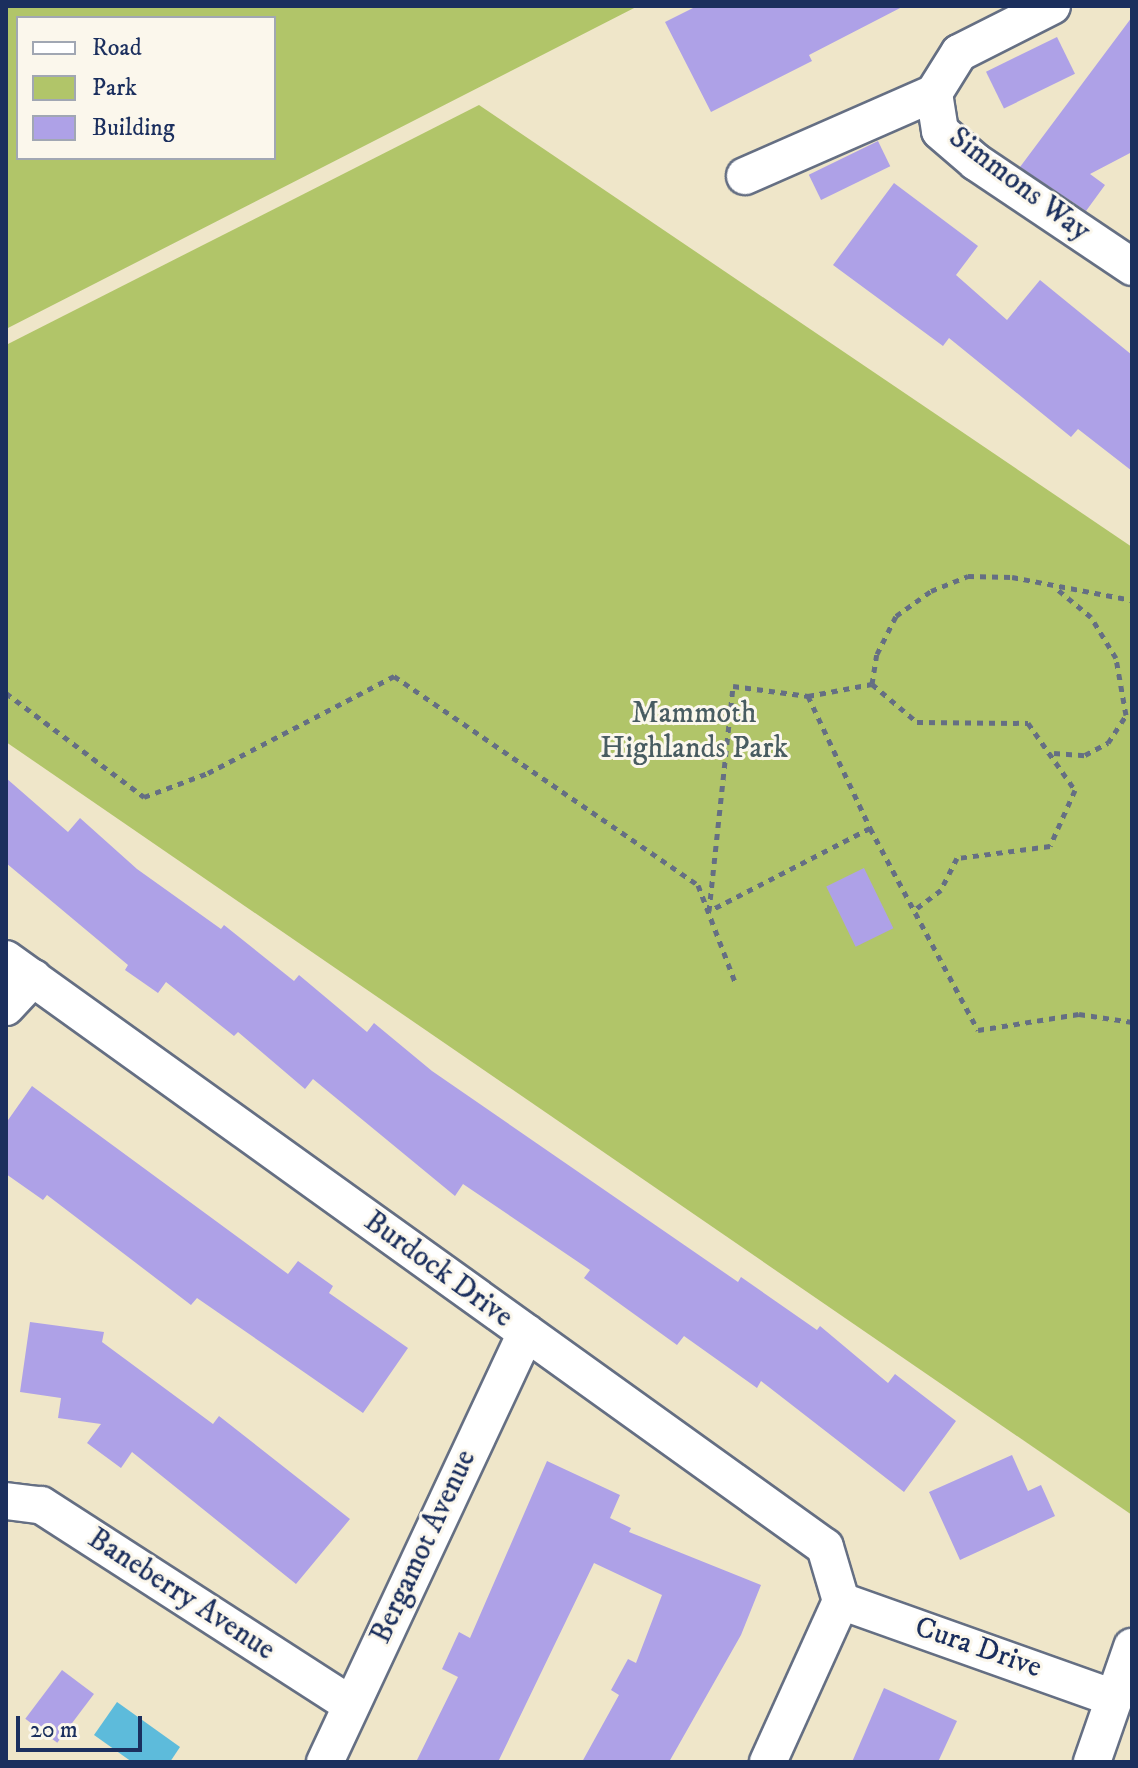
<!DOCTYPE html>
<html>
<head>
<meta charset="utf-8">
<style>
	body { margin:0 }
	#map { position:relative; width:1138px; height:1768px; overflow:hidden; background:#efe6c9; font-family:"IM FELL DW Pica",serif }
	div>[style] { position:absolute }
	.green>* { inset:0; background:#b1c569 }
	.water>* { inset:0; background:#5dbbdb }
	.building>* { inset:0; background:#aea1e7; transform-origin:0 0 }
	.path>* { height:5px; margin-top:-2.5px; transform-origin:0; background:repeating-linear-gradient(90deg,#656f83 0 6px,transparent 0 12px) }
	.roads { filter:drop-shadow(2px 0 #656f83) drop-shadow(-2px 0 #656f83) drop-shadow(0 2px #656f83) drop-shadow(0 -2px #656f83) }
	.street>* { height:36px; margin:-18px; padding:0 18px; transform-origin:18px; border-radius:18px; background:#fff }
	span { translate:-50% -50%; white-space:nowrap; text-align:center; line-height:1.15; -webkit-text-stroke:6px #fbf7ec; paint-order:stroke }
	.street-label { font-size:30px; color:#1b2f5e }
	.park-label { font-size:30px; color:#485c61 }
	.frame { position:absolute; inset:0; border:8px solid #1b2f5e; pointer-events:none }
	.legend { position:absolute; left:16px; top:16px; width:260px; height:144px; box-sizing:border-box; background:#fbf7ec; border:2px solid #a1a7b3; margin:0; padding:10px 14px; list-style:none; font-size:24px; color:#1b2f5e }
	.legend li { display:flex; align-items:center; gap:16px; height:40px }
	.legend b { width:40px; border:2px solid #a1a7b3 }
	.scale { position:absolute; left:16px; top:1716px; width:126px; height:36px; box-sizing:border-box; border:4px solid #1b2f5e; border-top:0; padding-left:10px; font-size:24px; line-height:28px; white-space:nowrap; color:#1b2f5e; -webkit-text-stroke:6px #fbf7ec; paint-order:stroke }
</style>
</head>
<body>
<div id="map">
	<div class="green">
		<div style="clip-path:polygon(evenodd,6px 6px,638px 6px,6px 329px,6px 6px,18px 18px,274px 18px,274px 158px,18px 158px,18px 18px)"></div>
		<div style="clip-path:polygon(479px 105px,1132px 547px,1132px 1515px,6px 742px,6px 345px)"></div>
	</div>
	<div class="water">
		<div style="clip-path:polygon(117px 1702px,180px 1747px,170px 1762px,132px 1762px,94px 1735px)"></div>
	</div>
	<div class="building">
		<div style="clip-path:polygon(697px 6px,904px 6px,809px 55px,812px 61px,711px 112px,665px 22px)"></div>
		<div style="clip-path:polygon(1132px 17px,1132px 152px,1090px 174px,1105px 185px,1086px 211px,1020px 167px)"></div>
		<div style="left:1057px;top:37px;width:41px;height:79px;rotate:64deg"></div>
		<div style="left:878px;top:141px;width:28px;height:77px;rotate:64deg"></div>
		<div style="clip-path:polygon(894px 183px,978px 246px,956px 275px,1007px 320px,1040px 280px,1132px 355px,1132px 471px,1078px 429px,1071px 437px,949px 338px,943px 346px,833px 265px)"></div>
		<div style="clip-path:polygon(6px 778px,68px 832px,80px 818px,137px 869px,221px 929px,224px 925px,294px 981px,299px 975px,367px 1032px,374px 1023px,432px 1071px,738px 1282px,741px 1277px,817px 1330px,820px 1326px,888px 1383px,895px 1374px,956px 1421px,904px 1492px,761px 1381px,757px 1388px,684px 1336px,677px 1345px,584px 1278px,590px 1270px,463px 1184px,455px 1196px,313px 1079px,305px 1089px,238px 1032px,234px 1036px,166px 982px,158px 993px,125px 970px,128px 965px,6px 863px)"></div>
		<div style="left:864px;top:868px;width:67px;height:42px;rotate:64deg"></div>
		<div style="clip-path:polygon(32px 1086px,288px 1274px,298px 1261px,333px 1286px,329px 1293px,408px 1348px,363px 1413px,197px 1298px,191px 1305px,47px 1195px,43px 1200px,6px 1174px,6px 1123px)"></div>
		<div style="clip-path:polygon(30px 1322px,104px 1332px,102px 1342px,213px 1424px,219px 1416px,350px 1519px,296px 1584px,132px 1452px,121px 1468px,87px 1443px,101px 1424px,58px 1418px,61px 1398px,20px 1392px)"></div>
		<div style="clip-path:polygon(1012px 1455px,1028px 1491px,1041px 1485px,1055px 1516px,960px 1560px,929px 1492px)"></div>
		<div style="clip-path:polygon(547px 1461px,620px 1495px,610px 1518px,631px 1528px,629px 1532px,761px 1585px,741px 1635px,669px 1762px,582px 1762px,619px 1695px,611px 1690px,628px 1659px,636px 1663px,662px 1595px,594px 1563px,498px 1762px,416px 1762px,458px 1677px,442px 1669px,459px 1632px,470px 1638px)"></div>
		<div style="left:62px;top:1670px;width:40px;height:61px;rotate:37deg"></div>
		<div style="clip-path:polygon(884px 1688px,957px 1721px,938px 1762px,852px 1762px)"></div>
	</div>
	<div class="path">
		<div style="left:872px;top:684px;width:59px;rotate:40.2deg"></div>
		<div style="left:917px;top:722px;width:111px;rotate:0.5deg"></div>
		<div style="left:1028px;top:723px;width:82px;rotate:55deg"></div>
		<div style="left:1075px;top:790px;width:61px;rotate:114.1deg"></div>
		<div style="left:1050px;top:846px;width:94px;rotate:172.6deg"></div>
		<div style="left:957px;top:858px;width:36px;rotate:117deg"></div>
		<div style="left:941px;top:890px;width:35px;rotate:143deg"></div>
		<div style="left:733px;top:686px;width:76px;rotate:7.6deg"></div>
		<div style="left:808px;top:696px;width:146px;rotate:64.8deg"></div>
		<div style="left:870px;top:828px;width:181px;rotate:152.7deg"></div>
		<div style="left:709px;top:911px;width:226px;rotate:-83.9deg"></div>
		<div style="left:6px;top:693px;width:173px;rotate:37deg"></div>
		<div style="left:144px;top:797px;width:68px;rotate:-20.6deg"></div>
		<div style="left:208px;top:773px;width:210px;rotate:-27.5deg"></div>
		<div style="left:394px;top:676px;width:369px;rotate:34.5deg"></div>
		<div style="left:698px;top:885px;width:104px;rotate:69.1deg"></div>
		<div style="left:808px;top:696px;width:65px;rotate:-10.6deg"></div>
		<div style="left:872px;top:684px;width:30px;rotate:-81deg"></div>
		<div style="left:877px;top:654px;width:42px;rotate:-63.4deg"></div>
		<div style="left:896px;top:616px;width:43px;rotate:-35.5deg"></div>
		<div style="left:931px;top:591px;width:40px;rotate:-22deg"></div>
		<div style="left:968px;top:576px;width:44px;rotate:1.3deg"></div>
		<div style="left:1012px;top:577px;width:122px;rotate:10.9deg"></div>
		<div style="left:1054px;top:753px;width:31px;rotate:4deg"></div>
		<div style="left:1085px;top:755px;width:26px;rotate:-28deg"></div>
		<div style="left:1108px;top:743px;width:33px;rotate:-57deg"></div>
		<div style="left:1126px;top:715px;width:58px;rotate:-100deg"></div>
		<div style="left:1116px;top:658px;width:48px;rotate:-121.4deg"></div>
		<div style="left:1091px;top:617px;width:45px;rotate:-140.4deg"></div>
		<div style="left:870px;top:828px;width:229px;rotate:61.9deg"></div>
		<div style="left:978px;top:1030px;width:102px;rotate:-9deg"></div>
		<div style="left:1079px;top:1014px;width:54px;rotate:8.6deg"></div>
	</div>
	<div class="roads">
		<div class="street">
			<div style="left:1052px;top:6px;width:104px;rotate:153.2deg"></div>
			<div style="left:959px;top:53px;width:47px;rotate:122deg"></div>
			<div style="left:934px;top:93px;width:38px;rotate:81deg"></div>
			<div style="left:940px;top:131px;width:48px;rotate:40.7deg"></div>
			<div style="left:976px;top:162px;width:188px;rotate:33.9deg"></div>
			<div style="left:745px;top:176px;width:206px;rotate:-23.7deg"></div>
			<div style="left:6px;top:959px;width:1008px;rotate:35.68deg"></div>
			<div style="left:825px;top:1547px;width:56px;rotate:73.5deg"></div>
			<div style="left:6px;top:1007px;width:40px;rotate:-47deg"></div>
			<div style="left:6px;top:1501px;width:35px;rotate:7deg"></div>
			<div style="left:41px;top:1505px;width:368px;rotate:32.8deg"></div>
			<div style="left:841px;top:1601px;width:290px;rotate:19.6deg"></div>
			<div style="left:325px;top:1762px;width:474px;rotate:-64.9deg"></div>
			<div style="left:768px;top:1762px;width:177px;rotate:-65.6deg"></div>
			<div style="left:1092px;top:1762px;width:122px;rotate:-70.8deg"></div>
		</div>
	</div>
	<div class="street-label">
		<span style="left:1019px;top:185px;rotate:37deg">Simmons Way</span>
		<span style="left:438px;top:1270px;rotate:36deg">Burdock Drive</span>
		<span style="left:424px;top:1547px;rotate:-65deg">Bergamot Avenue</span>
		<span style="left:181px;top:1595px;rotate:33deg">Baneberry Avenue</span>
		<span style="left:978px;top:1648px;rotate:19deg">Cura Drive</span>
	</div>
	<div class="park-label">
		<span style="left:694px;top:731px">Mammoth<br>Highlands Park</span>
	</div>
	<div class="frame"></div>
	<ul class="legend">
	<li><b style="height:10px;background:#fff"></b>Road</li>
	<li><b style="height:22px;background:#b1c569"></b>Park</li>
	<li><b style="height:22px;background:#aea1e7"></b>Building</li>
	</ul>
	<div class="scale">20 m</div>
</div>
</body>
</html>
